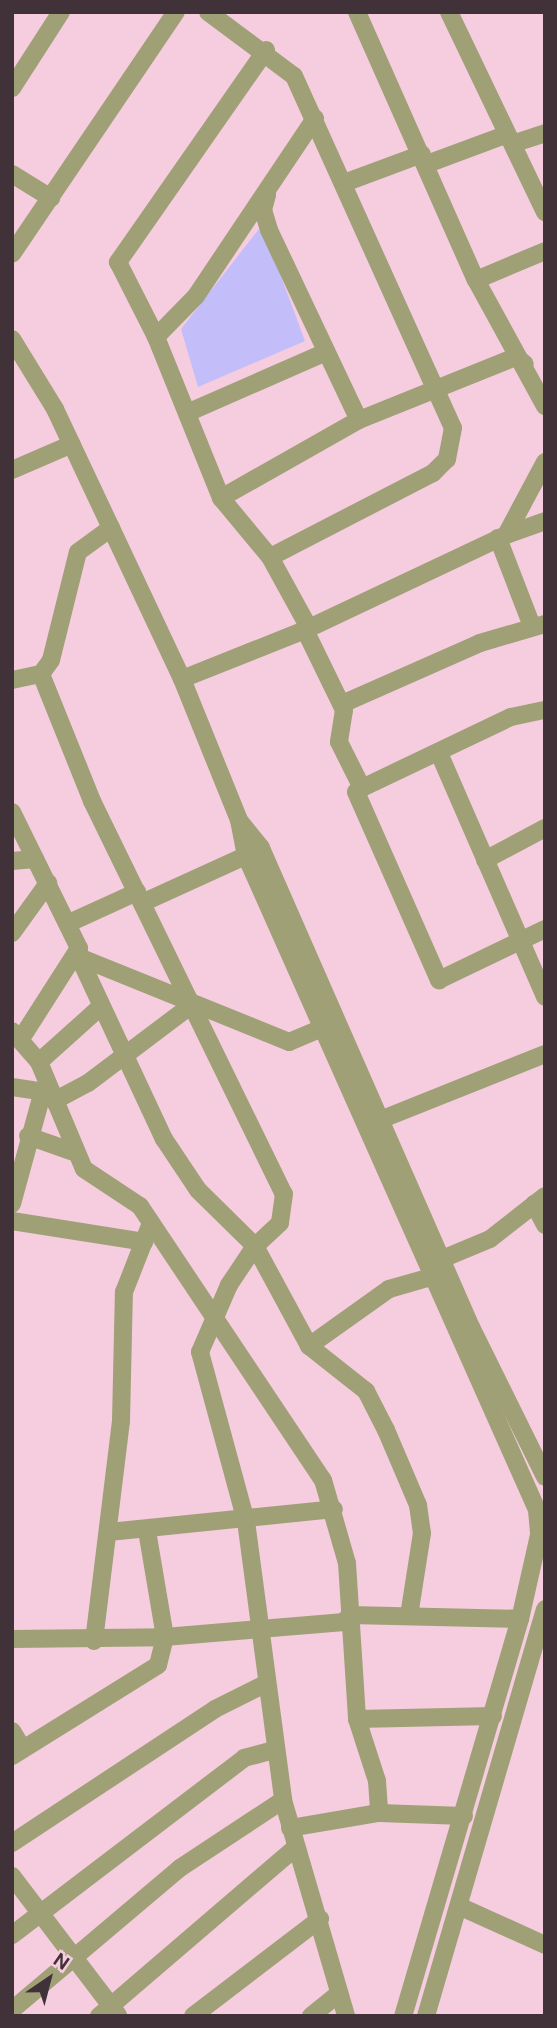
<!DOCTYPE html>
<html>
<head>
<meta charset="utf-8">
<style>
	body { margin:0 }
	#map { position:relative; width:557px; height:2028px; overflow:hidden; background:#f5cddf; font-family:"DM Sans",sans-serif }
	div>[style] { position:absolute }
	.green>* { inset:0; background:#c3befa }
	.minor>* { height:18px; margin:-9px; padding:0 9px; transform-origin:9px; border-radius:9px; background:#a0a077 }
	span { translate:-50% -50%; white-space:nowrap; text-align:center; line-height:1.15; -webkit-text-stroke:7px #f5cddf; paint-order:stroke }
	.frame { position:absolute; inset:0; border:14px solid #413239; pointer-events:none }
	.north { position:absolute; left:14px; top:1944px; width:70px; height:70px; -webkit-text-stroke:5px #f5cddf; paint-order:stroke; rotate:35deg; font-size:19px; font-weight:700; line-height:28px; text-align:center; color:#413239 }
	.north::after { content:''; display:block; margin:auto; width:24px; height:32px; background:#413239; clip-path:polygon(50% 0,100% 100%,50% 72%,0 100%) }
</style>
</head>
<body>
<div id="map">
	<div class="green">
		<div style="clip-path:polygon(262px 225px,305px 341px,198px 387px,181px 329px)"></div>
	</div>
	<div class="minor">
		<div style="left:208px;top:12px;width:107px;rotate:36.7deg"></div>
		<div style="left:294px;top:76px;width:386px;rotate:65.7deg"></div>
		<div style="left:453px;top:428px;width:32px;rotate:101deg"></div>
		<div style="left:447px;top:459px;width:20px;rotate:135deg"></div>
		<div style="left:433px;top:473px;width:183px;rotate:152.7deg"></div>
		<div style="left:357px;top:12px;width:293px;rotate:66.1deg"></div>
		<div style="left:476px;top:280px;width:144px;rotate:61.3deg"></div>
		<div style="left:449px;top:12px;width:222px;rotate:64.4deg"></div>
		<div style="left:266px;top:50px;width:259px;rotate:124.9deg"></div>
		<div style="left:118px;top:262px;width:84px;rotate:63.1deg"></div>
		<div style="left:156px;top:337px;width:174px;rotate:68deg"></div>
		<div style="left:221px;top:498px;width:77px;rotate:50.3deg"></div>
		<div style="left:270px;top:557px;width:81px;rotate:61.2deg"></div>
		<div style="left:12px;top:88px;width:90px;rotate:-57.2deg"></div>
		<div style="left:427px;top:164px;width:83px;rotate:-20.4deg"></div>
		<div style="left:505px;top:135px;width:13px;rotate:39deg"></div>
		<div style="left:515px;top:143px;width:32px;rotate:-18deg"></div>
		<div style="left:12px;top:174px;width:46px;rotate:31.6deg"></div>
		<div style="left:344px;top:183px;width:83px;rotate:-20.4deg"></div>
		<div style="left:267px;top:195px;width:16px;rotate:105deg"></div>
		<div style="left:263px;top:210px;width:21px;rotate:73deg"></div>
		<div style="left:269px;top:230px;width:210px;rotate:64.7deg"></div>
		<div style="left:12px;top:254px;width:292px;rotate:-55.9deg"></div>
		<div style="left:476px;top:280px;width:75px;rotate:-22.8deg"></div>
		<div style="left:156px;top:337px;width:57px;rotate:-45.7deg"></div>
		<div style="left:196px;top:296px;width:214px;rotate:-56.2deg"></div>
		<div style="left:12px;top:339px;width:82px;rotate:58.4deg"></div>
		<div style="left:55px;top:409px;width:298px;rotate:64.8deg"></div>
		<div style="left:182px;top:679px;width:152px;rotate:68deg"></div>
		<div style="left:239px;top:820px;width:37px;rotate:79deg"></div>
		<div style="left:246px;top:856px;width:716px;rotate:66.01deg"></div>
		<div style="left:537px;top:1510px;width:25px;rotate:85deg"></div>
		<div style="left:539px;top:1535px;width:86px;rotate:102.7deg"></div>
		<div style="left:520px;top:1619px;width:414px;rotate:106.4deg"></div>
		<div style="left:187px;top:413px;width:152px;rotate:-23.7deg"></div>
		<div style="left:12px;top:470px;width:65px;rotate:-23.4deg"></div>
		<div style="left:221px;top:498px;width:159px;rotate:-29.5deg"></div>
		<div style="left:359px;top:420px;width:169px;rotate:-21.9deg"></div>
		<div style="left:516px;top:357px;width:11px;rotate:38deg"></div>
		<div style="left:506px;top:535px;width:41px;rotate:-19.7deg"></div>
		<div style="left:498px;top:538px;width:94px;rotate:68.9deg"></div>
		<div style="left:305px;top:630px;width:89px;rotate:64deg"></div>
		<div style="left:344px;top:710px;width:32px;rotate:99deg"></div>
		<div style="left:339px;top:742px;width:51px;rotate:63.4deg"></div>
		<div style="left:362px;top:788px;width:7px;rotate:146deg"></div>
		<div style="left:356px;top:792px;width:206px;rotate:66.2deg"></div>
		<div style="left:439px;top:980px;width:118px;rotate:-25.7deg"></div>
		<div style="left:41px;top:674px;width:137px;rotate:68.1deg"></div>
		<div style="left:92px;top:801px;width:437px;rotate:64deg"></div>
		<div style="left:284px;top:1194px;width:29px;rotate:98deg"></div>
		<div style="left:280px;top:1223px;width:34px;rotate:137deg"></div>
		<div style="left:255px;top:1246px;width:47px;rotate:123.7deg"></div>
		<div style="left:229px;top:1285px;width:73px;rotate:113.4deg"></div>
		<div style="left:200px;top:1352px;width:175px;rotate:74.8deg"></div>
		<div style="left:246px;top:1521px;width:281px;rotate:82.4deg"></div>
		<div style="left:283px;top:1800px;width:225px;rotate:73.7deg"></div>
		<div style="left:182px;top:679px;width:132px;rotate:-21.7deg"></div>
		<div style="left:305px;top:630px;width:222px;rotate:-25.3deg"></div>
		<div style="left:506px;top:535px;width:83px;rotate:-61.9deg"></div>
		<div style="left:12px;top:680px;width:30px;rotate:-12deg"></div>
		<div style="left:41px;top:674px;width:17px;rotate:-54deg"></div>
		<div style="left:51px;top:660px;width:111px;rotate:-76deg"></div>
		<div style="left:78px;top:552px;width:41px;rotate:-36deg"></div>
		<div style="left:342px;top:704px;width:151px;rotate:-23.8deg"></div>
		<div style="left:480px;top:643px;width:68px;rotate:-16.3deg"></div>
		<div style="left:439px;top:753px;width:266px;rotate:66.5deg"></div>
		<div style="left:362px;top:788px;width:165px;rotate:-25.5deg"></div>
		<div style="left:511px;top:717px;width:35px;rotate:-12deg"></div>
		<div style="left:12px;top:812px;width:152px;rotate:63.8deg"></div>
		<div style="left:79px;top:948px;width:106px;rotate:122.6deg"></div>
		<div style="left:241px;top:823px;width:32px;rotate:51deg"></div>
		<div style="left:261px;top:848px;width:523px;rotate:66.33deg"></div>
		<div style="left:471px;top:1327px;width:167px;rotate:63.7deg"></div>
		<div style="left:485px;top:860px;width:68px;rotate:-28.1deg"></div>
		<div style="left:12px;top:861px;width:23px;rotate:-5deg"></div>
		<div style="left:142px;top:903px;width:125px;rotate:-24.5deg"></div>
		<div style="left:69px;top:923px;width:75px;rotate:-24.5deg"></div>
		<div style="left:12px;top:933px;width:62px;rotate:-54.2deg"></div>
		<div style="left:79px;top:957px;width:201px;rotate:65deg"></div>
		<div style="left:164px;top:1139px;width:61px;rotate:56.3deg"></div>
		<div style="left:198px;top:1190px;width:80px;rotate:44.5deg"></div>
		<div style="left:255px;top:1246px;width:114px;rotate:61.6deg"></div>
		<div style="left:309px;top:1346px;width:73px;rotate:38.3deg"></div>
		<div style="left:366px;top:1391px;width:44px;rotate:62.9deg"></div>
		<div style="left:386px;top:1430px;width:82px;rotate:66.9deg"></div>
		<div style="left:418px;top:1505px;width:28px;rotate:82deg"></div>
		<div style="left:422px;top:1533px;width:84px;rotate:98.9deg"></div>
		<div style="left:79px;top:957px;width:227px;rotate:22deg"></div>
		<div style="left:289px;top:1042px;width:36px;rotate:-23deg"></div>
		<div style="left:12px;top:1031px;width:41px;rotate:48.9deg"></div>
		<div style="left:39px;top:1062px;width:116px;rotate:67.2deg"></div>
		<div style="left:84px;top:1169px;width:67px;rotate:33.5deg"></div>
		<div style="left:140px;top:1206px;width:329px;rotate:56.3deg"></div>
		<div style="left:323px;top:1480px;width:86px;rotate:73.9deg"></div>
		<div style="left:347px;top:1563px;width:156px;rotate:86.3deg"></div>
		<div style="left:357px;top:1719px;width:65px;rotate:72.1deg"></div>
		<div style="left:377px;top:1781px;width:32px;rotate:86deg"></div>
		<div style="left:39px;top:1062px;width:79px;rotate:-41.9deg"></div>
		<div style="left:12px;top:1087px;width:40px;rotate:8.5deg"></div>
		<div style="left:54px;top:1101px;width:38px;rotate:-28deg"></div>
		<div style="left:88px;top:1083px;width:126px;rotate:-37deg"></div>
		<div style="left:385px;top:1118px;width:172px;rotate:-21.8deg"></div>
		<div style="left:28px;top:1136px;width:46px;rotate:19.2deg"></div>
		<div style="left:12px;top:1204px;width:117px;rotate:-74.7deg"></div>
		<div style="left:534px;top:1204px;width:24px;rotate:62deg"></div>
		<div style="left:12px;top:1221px;width:134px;rotate:9deg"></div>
		<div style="left:442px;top:1259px;width:52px;rotate:-22.6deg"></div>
		<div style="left:490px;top:1239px;width:70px;rotate:-38deg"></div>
		<div style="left:309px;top:1346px;width:98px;rotate:-35.5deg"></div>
		<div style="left:389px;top:1289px;width:44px;rotate:-15.9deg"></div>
		<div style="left:109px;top:1532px;width:226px;rotate:-5.8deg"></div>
		<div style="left:12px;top:1639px;width:153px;rotate:-0.7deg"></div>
		<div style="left:165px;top:1637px;width:180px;rotate:-4.8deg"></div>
		<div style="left:344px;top:1622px;width:9px;rotate:-49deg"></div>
		<div style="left:350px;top:1615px;width:170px;rotate:1.3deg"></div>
		<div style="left:94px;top:1641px;width:222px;rotate:-83deg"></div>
		<div style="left:121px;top:1421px;width:129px;rotate:-88.7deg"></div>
		<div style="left:124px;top:1292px;width:74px;rotate:-68.6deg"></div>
		<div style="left:357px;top:1719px;width:136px;rotate:-1.3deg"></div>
		<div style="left:12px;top:1731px;width:21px;rotate:59deg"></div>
		<div style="left:12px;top:1756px;width:172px;rotate:-31.9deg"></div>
		<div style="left:158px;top:1665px;width:29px;rotate:-76deg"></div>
		<div style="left:165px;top:1637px;width:108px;rotate:-99.6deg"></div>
		<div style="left:290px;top:1828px;width:90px;rotate:-9.6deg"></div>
		<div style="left:379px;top:1813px;width:85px;rotate:2deg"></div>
		<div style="left:12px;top:1843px;width:243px;rotate:-33.4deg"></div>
		<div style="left:215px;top:1709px;width:56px;rotate:-26.6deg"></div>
		<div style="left:12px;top:1876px;width:175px;rotate:52.7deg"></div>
		<div style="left:461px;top:1907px;width:92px;rotate:24.3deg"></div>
		<div style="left:12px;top:1935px;width:292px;rotate:-37.3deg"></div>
		<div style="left:244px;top:1758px;width:31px;rotate:-15deg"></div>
		<div style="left:12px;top:2010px;width:220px;rotate:-40.2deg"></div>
		<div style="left:180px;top:1868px;width:123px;rotate:-33.4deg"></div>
		<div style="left:99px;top:2016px;width:260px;rotate:-40.6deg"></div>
		<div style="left:193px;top:2016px;width:160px;rotate:-37.4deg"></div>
		<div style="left:311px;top:2016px;width:35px;rotate:-39deg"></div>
		<div style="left:426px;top:2016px;width:424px;rotate:-73.7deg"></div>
	</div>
	<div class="frame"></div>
	<div class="north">N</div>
</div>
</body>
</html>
